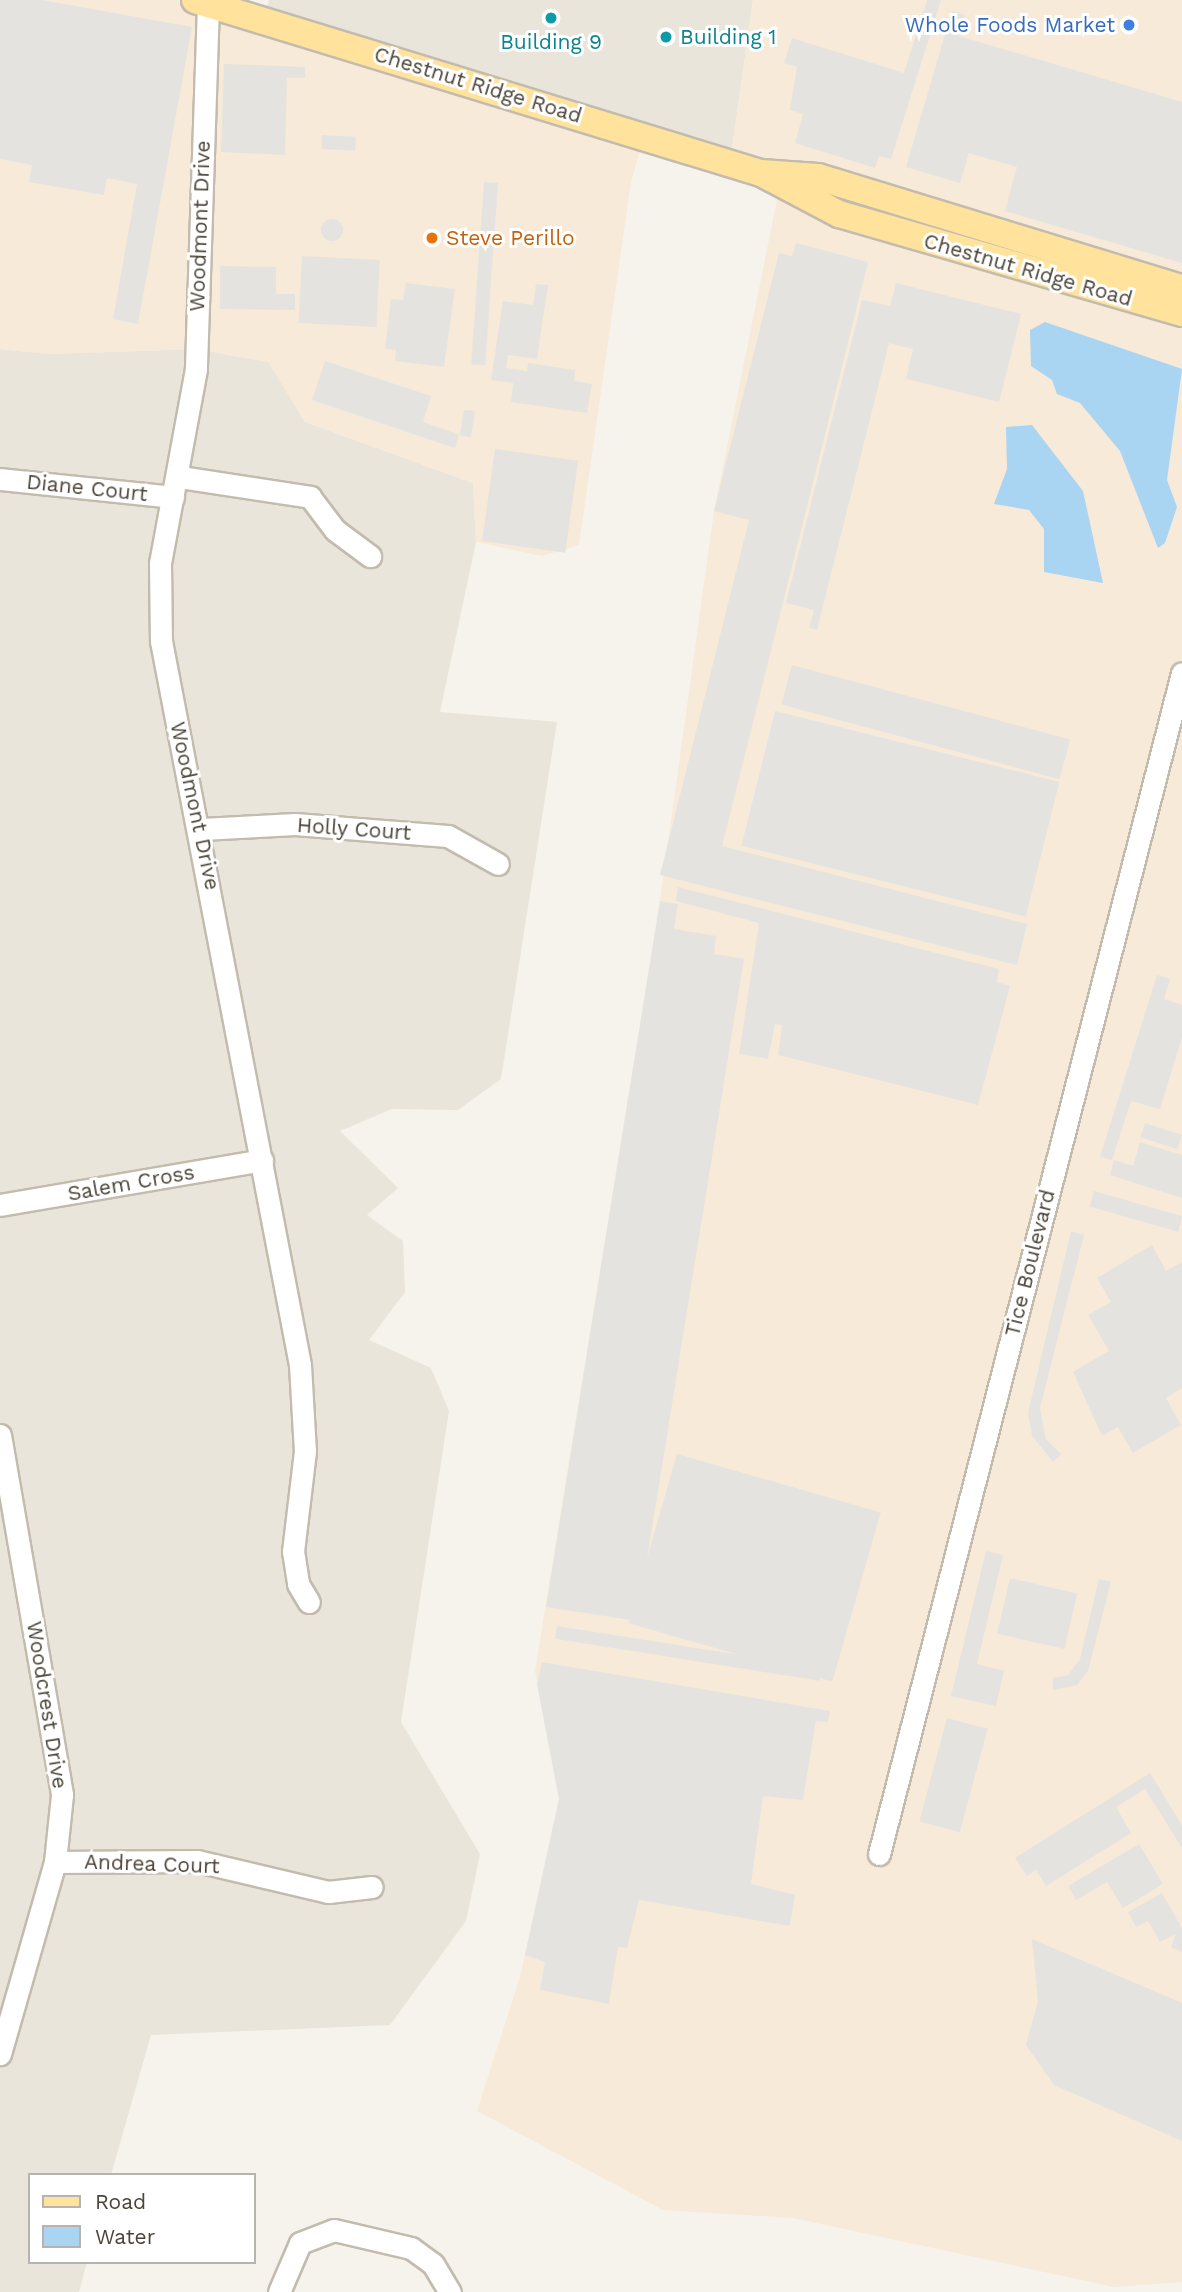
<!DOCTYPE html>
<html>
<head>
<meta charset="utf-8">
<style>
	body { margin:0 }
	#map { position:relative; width:1182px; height:2292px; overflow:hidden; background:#f6f3ec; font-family:"Work Sans",sans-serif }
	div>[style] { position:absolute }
	.residential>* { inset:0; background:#eae5da }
	.commercial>* { inset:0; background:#f7ead8 }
	.parking>* { inset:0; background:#e5e3e0; transform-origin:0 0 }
	.round { border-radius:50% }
	.water>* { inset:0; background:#a9d4f2 }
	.roads { filter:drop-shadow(2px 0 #c2bbae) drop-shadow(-2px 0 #c2bbae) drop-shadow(0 2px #c2bbae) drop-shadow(0 -2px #c2bbae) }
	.minor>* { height:21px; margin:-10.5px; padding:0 10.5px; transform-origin:10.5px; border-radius:10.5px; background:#fff }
	.major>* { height:26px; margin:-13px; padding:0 13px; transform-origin:13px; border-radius:13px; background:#ffe39c }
	.dots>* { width:19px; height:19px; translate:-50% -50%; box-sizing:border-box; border:4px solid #fff; border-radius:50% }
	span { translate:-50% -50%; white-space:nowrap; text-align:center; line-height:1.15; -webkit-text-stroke:6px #fff; paint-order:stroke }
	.shop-label { font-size:21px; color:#366cbe }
	.right { translate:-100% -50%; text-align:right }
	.culture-label { font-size:21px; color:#0d838f }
	.left { translate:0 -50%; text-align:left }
	.street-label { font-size:21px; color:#4b4439 }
	.food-label { font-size:21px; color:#c56008 }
	.legend { position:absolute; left:28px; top:2173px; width:228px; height:91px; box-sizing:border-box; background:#fff; border:2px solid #b7b4b0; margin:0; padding:9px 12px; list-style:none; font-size:21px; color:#4b4439 }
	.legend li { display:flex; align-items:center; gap:14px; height:35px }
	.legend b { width:35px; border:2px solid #b7b4b0 }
</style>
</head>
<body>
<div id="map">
	<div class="residential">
		<div style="clip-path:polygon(269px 0,753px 0,730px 163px,264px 19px)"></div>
		<div style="clip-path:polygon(0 349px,49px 354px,197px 349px,269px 362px,305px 422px,473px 483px,476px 542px,440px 712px,557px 722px,501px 1079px,458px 1110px,392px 1109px,340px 1131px,398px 1188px,367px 1215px,403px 1241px,405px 1292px,369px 1340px,431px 1368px,449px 1411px,401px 1722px,480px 1854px,466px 1921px,390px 2025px,151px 2035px,111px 2175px,30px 2175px,30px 2262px,87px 2262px,79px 2292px,0 2292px)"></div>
	</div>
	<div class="commercial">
		<div style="clip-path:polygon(0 0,195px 0,644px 136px,631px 182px,579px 545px,542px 556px,476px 542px,473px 483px,305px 422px,268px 362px,197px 349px,49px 354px,0 349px)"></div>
		<div style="clip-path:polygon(753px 0,1182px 0,1182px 2282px,1114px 2287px,793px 2218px,663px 2210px,477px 2111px,520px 1977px,559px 1799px,535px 1671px,660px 901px,714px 511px,781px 180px,730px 163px)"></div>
	</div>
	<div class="parking">
		<div style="clip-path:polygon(0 0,42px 0,192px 27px,138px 324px,113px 319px,137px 184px,107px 178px,104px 195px,29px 182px,32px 165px,0 159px)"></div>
		<div style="clip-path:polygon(927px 0,941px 0,891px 159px,879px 156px,875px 168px,795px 143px,803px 114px,790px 110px,797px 67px,784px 63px,792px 38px,904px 73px)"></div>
		<div style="clip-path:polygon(952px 11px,965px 15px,959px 36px,1182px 102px,1182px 263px,1005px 211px,1017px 167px,969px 153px,960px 183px,906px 167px)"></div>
		<div style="clip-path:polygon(224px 64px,305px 67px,305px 78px,287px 78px,285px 155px,221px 152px)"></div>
		<div style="left:322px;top:135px;width:34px;height:14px;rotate:3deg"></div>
		<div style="left:484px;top:182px;width:14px;height:183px;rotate:4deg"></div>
		<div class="round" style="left:321px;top:219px;width:22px;height:22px"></div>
		<div style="clip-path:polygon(796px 243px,868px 262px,722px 846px,1027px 924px,1017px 965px,660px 875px,749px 520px,714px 511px,779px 253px,792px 256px)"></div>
		<div style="left:302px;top:256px;width:78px;height:67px;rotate:3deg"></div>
		<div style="clip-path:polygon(220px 266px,276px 267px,276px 294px,295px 294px,295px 310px,220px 309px)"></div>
		<div style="clip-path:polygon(406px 283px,455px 289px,444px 367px,395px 361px,396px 350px,385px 349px,391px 299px,403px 300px)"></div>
		<div style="clip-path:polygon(896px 283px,1021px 314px,999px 402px,906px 379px,913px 349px,889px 343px,817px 630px,809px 628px,814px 610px,786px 603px,862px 300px,890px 306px)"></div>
		<div style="clip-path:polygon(536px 284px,548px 285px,537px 359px,508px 355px,506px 368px,527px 371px,528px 363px,575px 370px,574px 381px,592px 384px,587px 413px,511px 402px,513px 383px,491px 380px,503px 301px,533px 305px)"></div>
		<div style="clip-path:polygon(325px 361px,431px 396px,423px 422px,460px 435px,464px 410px,475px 411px,471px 437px,459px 435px,455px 448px,312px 400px)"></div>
		<div style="left:495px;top:449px;width:84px;height:93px;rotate:8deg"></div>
		<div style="left:792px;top:665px;width:288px;height:41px;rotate:15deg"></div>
		<div style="left:775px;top:711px;width:293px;height:139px;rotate:14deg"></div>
		<div style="clip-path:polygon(678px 887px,999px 969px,997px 982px,1010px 986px,978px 1105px,778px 1055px,782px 1025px,775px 1024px,768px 1059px,739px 1054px,759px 923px,676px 901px)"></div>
		<div style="clip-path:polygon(660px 901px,678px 904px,674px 929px,716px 936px,714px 954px,744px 959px,637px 1621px,546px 1607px)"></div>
		<div style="clip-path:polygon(1157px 975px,1170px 979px,1164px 999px,1182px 1005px,1182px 1037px,1160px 1109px,1131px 1101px,1112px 1160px,1100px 1157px)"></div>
		<div style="left:1145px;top:1123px;width:39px;height:15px;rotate:18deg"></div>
		<div style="clip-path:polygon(1140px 1142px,1182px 1155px,1182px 1198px,1110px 1175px,1114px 1160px,1133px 1166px)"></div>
		<div style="left:1094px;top:1191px;width:92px;height:16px;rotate:16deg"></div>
		<div style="clip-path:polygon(1071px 1231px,1084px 1235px,1040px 1408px,1046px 1439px,1061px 1454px,1053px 1462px,1032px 1436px,1028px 1413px)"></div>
		<div style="clip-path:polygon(1152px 1245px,1166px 1271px,1182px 1262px,1182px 1388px,1166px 1398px,1181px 1425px,1133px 1453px,1118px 1427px,1102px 1436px,1073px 1372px,1109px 1351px,1088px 1315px,1111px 1302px,1097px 1278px)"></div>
		<div style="left:677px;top:1454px;width:212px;height:176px;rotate:16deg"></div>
		<div style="clip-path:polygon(986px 1551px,1003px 1555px,977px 1664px,1004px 1671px,996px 1706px,951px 1696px)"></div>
		<div style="left:1010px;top:1578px;width:69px;height:57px;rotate:13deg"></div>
		<div style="clip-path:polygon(1099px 1579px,1111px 1582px,1088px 1671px,1077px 1685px,1053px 1690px,1053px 1678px,1068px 1675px,1080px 1659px)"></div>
		<div style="left:557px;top:1626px;width:268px;height:13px;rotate:9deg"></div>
		<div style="clip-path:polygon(542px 1662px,830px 1711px,828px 1722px,816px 1721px,803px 1800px,763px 1796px,751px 1884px,795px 1895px,790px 1926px,639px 1900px,627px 1948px,618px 1947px,609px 2004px,540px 1990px,545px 1962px,525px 1955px,559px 1799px,537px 1684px)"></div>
		<div style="left:947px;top:1718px;width:42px;height:107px;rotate:15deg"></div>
		<div style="clip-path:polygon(1150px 1773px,1182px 1825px,1182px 1848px,1145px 1789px,1116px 1807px,1131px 1833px,1046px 1886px,1036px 1870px,1027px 1876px,1015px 1858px)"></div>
		<div style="clip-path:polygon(1139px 1844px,1163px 1884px,1123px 1908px,1107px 1882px,1076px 1900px,1068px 1886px)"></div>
		<div style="clip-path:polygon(1162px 1893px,1182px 1928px,1182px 1952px,1171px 1947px,1176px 1934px,1160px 1942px,1148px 1921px,1136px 1927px,1128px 1912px)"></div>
		<div style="clip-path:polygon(1032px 1939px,1182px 2003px,1182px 2141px,1054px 2085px,1026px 2045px,1038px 2001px)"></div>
	</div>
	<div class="water">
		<div style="clip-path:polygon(1045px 322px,1182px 369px,1167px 480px,1177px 507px,1165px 543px,1158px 548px,1120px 451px,1080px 403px,1057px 394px,1052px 380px,1031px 366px,1030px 330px)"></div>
		<div style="clip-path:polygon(1032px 425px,1083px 491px,1103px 583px,1044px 572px,1044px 529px,1029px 510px,994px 504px,1007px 469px,1006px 427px)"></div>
	</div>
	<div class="roads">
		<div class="minor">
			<div style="left:208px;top:4px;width:365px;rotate:91.9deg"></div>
			<div style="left:196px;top:369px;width:197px;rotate:100.5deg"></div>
			<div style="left:160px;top:563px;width:78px;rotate:89.3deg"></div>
			<div style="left:161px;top:641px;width:737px;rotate:79.13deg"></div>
			<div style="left:300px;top:1365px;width:86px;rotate:86.7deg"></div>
			<div style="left:305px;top:1451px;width:101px;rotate:96.8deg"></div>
			<div style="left:293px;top:1551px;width:33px;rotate:81deg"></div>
			<div style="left:298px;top:1584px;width:21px;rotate:59deg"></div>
			<div style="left:180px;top:477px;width:132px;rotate:8.7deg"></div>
			<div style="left:310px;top:497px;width:41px;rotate:52.9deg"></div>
			<div style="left:335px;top:530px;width:44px;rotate:36.6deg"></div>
			<div style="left:0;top:479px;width:174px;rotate:5.9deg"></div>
			<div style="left:202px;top:829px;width:93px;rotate:-3.1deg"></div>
			<div style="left:295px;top:824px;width:153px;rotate:4.5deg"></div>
			<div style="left:448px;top:836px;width:57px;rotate:29.2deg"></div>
			<div style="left:0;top:1205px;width:266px;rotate:-9.7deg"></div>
			<div style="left:0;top:1435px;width:365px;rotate:80.2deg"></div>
			<div style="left:62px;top:1795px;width:67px;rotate:96deg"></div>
			<div style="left:55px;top:1862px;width:200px;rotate:106deg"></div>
			<div style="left:879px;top:1854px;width:1219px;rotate:-75.61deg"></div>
			<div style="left:55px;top:1862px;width:142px;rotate:-0.4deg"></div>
			<div style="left:197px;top:1861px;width:135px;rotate:13.3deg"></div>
			<div style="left:328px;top:1892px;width:44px;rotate:-6.5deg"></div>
			<div style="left:279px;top:2292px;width:53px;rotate:-66.8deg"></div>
			<div style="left:300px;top:2243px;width:36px;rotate:-21deg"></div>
			<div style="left:334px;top:2230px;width:79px;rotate:13.2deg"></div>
			<div style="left:411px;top:2248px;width:27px;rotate:36deg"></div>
			<div style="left:433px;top:2264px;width:33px;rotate:59deg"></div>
		</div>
		<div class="major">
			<div style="left:195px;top:0;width:592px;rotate:17deg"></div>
			<div style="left:761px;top:173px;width:57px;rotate:4deg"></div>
			<div style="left:818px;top:177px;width:381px;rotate:17deg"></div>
			<div style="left:765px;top:175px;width:84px;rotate:27.8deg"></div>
			<div style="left:839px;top:214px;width:357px;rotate:16.1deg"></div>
		</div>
	</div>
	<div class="dots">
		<div style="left:551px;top:18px;background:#0f9aa8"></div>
		<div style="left:1129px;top:25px;background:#3f7fe0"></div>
		<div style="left:666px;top:37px;background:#0f9aa8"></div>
		<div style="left:432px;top:238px;background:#e8710a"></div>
	</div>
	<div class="shop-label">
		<span class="right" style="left:1115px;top:25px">Whole Foods Market</span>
	</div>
	<div class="culture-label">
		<span class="left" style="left:680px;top:37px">Building 1</span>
		<span style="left:551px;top:42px">Building 9</span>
	</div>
	<div class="street-label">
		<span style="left:478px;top:85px;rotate:17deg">Chestnut Ridge Road</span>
		<span style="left:200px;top:226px;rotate:-88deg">Woodmont Drive</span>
		<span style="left:1028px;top:270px;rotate:16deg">Chestnut Ridge Road</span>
		<span style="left:87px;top:488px;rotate:6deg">Diane Court</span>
		<span style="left:195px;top:806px;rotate:78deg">Woodmont Drive</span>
		<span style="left:354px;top:829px;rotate:4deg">Holly Court</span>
		<span style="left:131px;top:1183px;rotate:-10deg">Salem Cross</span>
		<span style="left:1030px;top:1263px;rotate:-76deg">Tice Boulevard</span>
		<span style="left:47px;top:1705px;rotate:81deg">Woodcrest Drive</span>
		<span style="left:152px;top:1864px;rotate:2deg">Andrea Court</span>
	</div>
	<div class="food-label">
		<span class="left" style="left:446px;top:238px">Steve Perillo</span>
	</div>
	<ul class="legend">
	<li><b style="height:9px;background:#ffe39c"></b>Road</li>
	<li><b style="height:19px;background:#a9d4f2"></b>Water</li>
	</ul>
</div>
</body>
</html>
